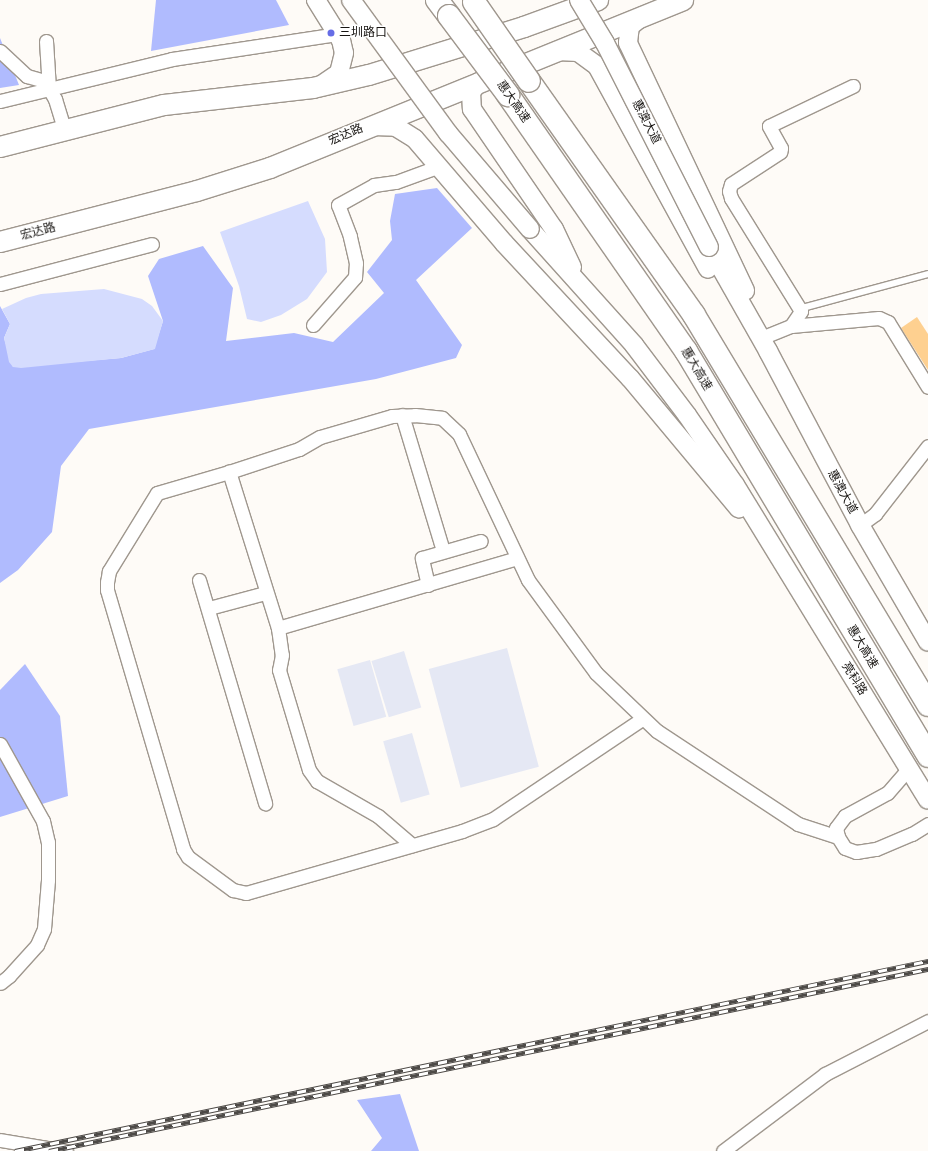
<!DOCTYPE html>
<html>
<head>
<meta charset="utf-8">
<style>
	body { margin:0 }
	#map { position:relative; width:928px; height:1151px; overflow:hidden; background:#fefbf7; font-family:"Roboto Condensed","Noto Sans SC",sans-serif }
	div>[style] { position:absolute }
	.green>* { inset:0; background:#e5e8f4; transform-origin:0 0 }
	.forest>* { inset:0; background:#b0bbfe }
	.water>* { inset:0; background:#d5dcfe }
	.building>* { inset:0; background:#fed090 }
	.roads { filter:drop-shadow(1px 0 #9f978e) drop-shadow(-1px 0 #9f978e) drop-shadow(0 1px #9f978e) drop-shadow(0 -1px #9f978e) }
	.lane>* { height:6px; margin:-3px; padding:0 3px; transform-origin:3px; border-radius:3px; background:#fff }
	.street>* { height:13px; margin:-6.5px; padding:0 6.5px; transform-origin:6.5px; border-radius:6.5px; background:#fff }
	.secondary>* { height:18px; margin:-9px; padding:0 9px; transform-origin:9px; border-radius:9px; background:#fff }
	.primary>* { height:20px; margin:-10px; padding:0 10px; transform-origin:10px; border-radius:10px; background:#fff }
	.highway>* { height:22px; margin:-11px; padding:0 11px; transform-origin:11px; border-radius:11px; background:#fff }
	.rail>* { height:4.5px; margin-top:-2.25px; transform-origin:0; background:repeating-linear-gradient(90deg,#fff 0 9px,#4d4a47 0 18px); box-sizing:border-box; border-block:1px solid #4d4a47 }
	.bridges { filter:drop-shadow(1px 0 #9f978e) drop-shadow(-1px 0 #9f978e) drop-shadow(0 1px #9f978e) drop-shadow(0 -1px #9f978e) }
	.secondary-bridge>* { height:18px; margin:-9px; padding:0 9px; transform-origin:9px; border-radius:9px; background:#fff }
	.highway-bridge>* { height:22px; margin:-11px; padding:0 11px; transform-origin:11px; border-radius:11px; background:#fff }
	.dots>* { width:11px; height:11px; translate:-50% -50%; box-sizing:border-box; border:2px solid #fff; border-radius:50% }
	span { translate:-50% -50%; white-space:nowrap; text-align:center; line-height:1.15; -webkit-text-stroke:3px #fff; paint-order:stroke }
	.poi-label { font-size:12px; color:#171411 }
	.left { translate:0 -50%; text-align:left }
	.street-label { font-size:12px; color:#171411 }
</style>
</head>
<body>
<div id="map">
	<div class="green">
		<div style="left:507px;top:648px;width:123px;height:81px;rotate:75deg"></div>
		<div style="left:404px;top:651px;width:59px;height:34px;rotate:73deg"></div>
		<div style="left:370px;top:660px;width:59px;height:34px;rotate:74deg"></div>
		<div style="left:412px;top:733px;width:64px;height:30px;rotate:74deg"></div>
	</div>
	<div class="forest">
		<div style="clip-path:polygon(156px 0,276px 0,289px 25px,151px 51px)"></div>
		<div style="clip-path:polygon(0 38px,19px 85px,0 88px)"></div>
		<div style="clip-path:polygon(437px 188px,472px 228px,416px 280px,462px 345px,456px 358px,376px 379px,89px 429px,61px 466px,52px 532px,18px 570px,0 583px,0 306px,10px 324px,4px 338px,13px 367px,121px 358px,154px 349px,163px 321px,148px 276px,159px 259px,203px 246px,233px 288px,226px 341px,294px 333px,333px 342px,384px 293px,367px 272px,392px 240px,390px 221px,395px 194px)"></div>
		<div style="clip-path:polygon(25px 664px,60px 716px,68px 796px,0 817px,0 690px)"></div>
		<div style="clip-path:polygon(400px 1094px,419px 1151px,371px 1151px,382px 1138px,357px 1100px)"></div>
	</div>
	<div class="water">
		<div style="clip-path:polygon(308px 201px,325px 239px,327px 272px,307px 299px,281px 315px,261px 322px,247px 319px,239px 286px,220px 232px)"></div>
		<div style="clip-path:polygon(104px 289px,142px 299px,152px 306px,163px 321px,155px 349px,121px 358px,21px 368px,13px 367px,9px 362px,4px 338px,10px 324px,2px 309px,26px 298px,41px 294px)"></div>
	</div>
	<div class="building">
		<div style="clip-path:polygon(917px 317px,928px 334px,928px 370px,901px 328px)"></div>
	</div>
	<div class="roads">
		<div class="lane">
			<div style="left:801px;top:311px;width:6px;rotate:-39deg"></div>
			<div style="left:806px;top:307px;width:126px;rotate:-15.1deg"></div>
		</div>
		<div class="street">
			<div style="left:46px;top:41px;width:48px;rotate:86.4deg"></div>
			<div style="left:49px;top:89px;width:12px;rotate:59deg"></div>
			<div style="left:55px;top:99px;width:34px;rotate:73deg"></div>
			<div style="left:0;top:51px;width:37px;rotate:43deg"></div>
			<div style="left:27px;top:76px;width:22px;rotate:16deg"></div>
			<div style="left:0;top:101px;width:177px;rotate:-13.7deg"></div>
			<div style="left:172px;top:59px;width:168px;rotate:-8.6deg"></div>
			<div style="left:0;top:284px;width:157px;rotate:-14.7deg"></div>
			<div style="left:313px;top:325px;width:64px;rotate:-48.8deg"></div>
			<div style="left:355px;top:277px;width:14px;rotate:-86deg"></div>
			<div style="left:356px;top:263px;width:28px;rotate:-103deg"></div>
			<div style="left:350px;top:236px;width:33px;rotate:-111deg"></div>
			<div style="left:338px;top:205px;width:41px;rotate:-29.1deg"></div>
			<div style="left:374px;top:185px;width:22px;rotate:-8deg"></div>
			<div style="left:396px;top:182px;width:44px;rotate:-20.1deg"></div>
			<div style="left:791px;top:326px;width:18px;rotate:-56deg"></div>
			<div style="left:801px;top:311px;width:133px;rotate:-121.8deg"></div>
			<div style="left:731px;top:198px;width:7px;rotate:-106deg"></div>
			<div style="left:729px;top:191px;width:7px;rotate:-74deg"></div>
			<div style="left:731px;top:184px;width:59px;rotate:-33.1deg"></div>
			<div style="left:780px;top:152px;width:4px;rotate:-76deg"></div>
			<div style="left:781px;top:148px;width:25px;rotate:-119deg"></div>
			<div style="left:769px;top:126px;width:93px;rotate:-25.5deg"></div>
			<div style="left:761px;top:338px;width:32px;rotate:-22deg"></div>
			<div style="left:791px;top:326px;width:88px;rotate:-5.2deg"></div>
			<div style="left:879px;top:318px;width:10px;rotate:24deg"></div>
			<div style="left:888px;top:322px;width:76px;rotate:58.4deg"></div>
			<div style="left:402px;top:415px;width:142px;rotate:73.2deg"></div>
			<div style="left:229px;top:472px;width:75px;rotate:163.7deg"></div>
			<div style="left:157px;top:493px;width:92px;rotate:121.6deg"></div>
			<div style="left:109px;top:571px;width:11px;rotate:100deg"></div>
			<div style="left:107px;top:582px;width:8px;rotate:90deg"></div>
			<div style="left:107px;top:590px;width:270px;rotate:73.6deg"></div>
			<div style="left:183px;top:849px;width:9px;rotate:58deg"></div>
			<div style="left:188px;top:857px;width:56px;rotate:36.3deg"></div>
			<div style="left:233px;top:890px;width:13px;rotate:13deg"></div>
			<div style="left:246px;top:893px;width:225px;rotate:-16deg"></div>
			<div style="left:462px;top:831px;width:33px;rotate:-21deg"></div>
			<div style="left:493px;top:819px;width:179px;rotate:-33.9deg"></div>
			<div style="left:860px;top:525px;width:19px;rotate:-36deg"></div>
			<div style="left:875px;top:514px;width:86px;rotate:-52.1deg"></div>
			<div style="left:517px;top:558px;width:249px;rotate:163.7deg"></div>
			<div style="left:278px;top:628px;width:164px;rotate:-107.4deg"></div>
			<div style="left:229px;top:472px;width:74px;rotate:-18.2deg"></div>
			<div style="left:299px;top:449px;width:24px;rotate:-30deg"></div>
			<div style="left:320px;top:437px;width:75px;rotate:-16.3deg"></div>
			<div style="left:392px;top:416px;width:23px;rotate:-2deg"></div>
			<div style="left:415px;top:415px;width:27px;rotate:6deg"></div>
			<div style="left:442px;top:418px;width:23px;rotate:43deg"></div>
			<div style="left:459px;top:434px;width:161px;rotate:64.7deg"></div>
			<div style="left:528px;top:580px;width:115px;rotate:53.8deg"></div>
			<div style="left:596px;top:673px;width:84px;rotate:43.6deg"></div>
			<div style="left:657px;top:731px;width:169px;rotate:33.4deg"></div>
			<div style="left:798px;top:824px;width:42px;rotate:18deg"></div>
			<div style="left:199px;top:580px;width:233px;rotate:73.5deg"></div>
			<div style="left:428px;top:585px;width:28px;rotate:-103deg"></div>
			<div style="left:422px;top:558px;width:61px;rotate:-16.1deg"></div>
			<div style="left:209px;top:608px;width:58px;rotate:-15deg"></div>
			<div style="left:278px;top:628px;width:27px;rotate:82deg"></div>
			<div style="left:282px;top:655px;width:15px;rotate:101deg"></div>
			<div style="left:279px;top:670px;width:104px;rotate:73.3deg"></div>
			<div style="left:309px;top:770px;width:14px;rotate:54deg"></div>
			<div style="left:317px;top:781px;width:70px;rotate:29.8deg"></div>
			<div style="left:378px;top:816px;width:45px;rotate:40.5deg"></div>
			<div style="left:0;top:744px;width:88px;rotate:60.8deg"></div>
			<div style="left:43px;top:821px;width:22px;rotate:77deg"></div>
			<div style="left:48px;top:842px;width:38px;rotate:90deg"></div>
			<div style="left:48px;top:880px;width:49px;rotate:94.7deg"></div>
			<div style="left:44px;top:929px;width:17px;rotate:114deg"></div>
			<div style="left:37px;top:945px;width:42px;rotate:132.1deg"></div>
			<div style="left:9px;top:976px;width:11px;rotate:142deg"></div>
			<div style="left:909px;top:768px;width:33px;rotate:131deg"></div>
			<div style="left:887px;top:793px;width:48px;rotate:151.3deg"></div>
			<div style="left:845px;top:816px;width:15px;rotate:127deg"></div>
			<div style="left:836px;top:828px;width:9px;rotate:77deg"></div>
			<div style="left:838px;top:837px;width:13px;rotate:58deg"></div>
			<div style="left:845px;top:848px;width:12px;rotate:20deg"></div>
			<div style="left:856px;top:852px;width:20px;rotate:-9deg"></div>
			<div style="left:876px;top:849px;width:39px;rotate:-23deg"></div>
			<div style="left:912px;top:834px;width:19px;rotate:-32deg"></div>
			<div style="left:0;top:1140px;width:67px;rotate:9.5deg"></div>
			<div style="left:723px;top:1151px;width:128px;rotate:-37deg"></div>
			<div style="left:825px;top:1074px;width:116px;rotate:-27.2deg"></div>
		</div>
		<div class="secondary">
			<div style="left:316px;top:0;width:47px;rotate:58deg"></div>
			<div style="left:341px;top:40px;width:13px;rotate:77deg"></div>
			<div style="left:344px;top:53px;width:21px;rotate:104deg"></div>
			<div style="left:339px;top:73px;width:23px;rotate:146deg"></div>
			<div style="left:643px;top:16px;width:16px;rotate:142deg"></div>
			<div style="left:630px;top:26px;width:17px;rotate:97deg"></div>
			<div style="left:628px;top:43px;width:274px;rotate:64.7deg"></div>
			<div style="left:557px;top:51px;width:21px;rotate:3deg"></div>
			<div style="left:578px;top:52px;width:24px;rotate:36deg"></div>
			<div style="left:597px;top:66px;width:231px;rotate:61.3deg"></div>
			<div style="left:479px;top:82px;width:13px;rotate:129deg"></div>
			<div style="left:471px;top:92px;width:17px;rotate:87deg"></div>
			<div style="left:472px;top:109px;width:145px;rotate:55.7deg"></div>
			<div style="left:554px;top:229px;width:42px;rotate:64.7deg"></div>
			<div style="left:373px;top:126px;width:23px;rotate:2deg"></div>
			<div style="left:396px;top:127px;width:22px;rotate:32deg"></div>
			<div style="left:415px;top:139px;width:137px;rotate:49.4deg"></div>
			<div style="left:504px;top:243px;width:185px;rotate:47deg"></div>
			<div style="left:630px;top:378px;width:170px;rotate:50.2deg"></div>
			<div style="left:530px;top:229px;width:156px;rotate:48.1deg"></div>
			<div style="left:634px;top:345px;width:88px;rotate:52.9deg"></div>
			<div style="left:687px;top:415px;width:85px;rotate:55.6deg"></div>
			<div style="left:735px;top:485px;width:369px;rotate:58.5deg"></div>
			<div style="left:709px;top:247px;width:120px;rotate:60.4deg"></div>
			<div style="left:768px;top:351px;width:197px;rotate:62.1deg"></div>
			<div style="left:860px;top:525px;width:135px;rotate:59.8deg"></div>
		</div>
		<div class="primary">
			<div style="left:0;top:147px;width:169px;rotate:-14.4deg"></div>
			<div style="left:164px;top:105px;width:150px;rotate:-6.5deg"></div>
			<div style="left:313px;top:88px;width:57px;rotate:-13.1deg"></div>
			<div style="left:369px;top:75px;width:162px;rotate:-17.2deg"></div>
			<div style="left:524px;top:27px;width:79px;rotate:-20deg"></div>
			<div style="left:0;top:242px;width:203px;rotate:-14.5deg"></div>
			<div style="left:197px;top:191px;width:77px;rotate:-17.5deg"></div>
			<div style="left:270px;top:168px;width:446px;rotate:-22.1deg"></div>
		</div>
		<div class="highway">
			<div style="left:437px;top:0;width:20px;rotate:53deg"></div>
			<div style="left:529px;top:81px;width:286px;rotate:54.8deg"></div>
			<div style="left:694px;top:315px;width:455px;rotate:59deg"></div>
			<div style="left:508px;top:95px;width:312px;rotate:55.2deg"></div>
			<div style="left:686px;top:351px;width:472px;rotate:59.1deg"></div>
		</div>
	</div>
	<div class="rail">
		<div style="left:15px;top:1151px;width:933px;rotate:-11.76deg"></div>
		<div style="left:49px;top:1151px;width:898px;rotate:-11.7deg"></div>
	</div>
	<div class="bridges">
		<div class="secondary-bridge">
			<div style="left:351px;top:0;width:165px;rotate:53.9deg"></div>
			<div style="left:448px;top:133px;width:126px;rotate:49.5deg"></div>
			<div style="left:579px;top:0;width:50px;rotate:58.8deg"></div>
			<div style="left:605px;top:43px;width:229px;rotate:63deg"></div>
		</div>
		<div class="highway-bridge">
			<div style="left:474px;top:2px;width:96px;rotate:55.2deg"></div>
			<div style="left:449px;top:16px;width:99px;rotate:53.2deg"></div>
		</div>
	</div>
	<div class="dots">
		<div style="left:331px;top:33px;background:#666de6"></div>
	</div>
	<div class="poi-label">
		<span class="left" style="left:339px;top:33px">三圳路口</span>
	</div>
	<div class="street-label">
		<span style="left:513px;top:102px;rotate:55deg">惠大高速</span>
		<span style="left:646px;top:122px;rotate:63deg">惠澳大道</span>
		<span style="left:346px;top:135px;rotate:-23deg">宏达路</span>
		<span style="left:38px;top:232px;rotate:-15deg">宏达路</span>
		<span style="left:696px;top:369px;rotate:59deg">惠大高速</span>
		<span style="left:842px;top:492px;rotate:61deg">惠澳大道</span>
		<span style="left:862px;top:647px;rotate:59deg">惠大高速</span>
		<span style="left:854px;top:679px;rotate:58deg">亮科路</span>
	</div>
</div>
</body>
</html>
